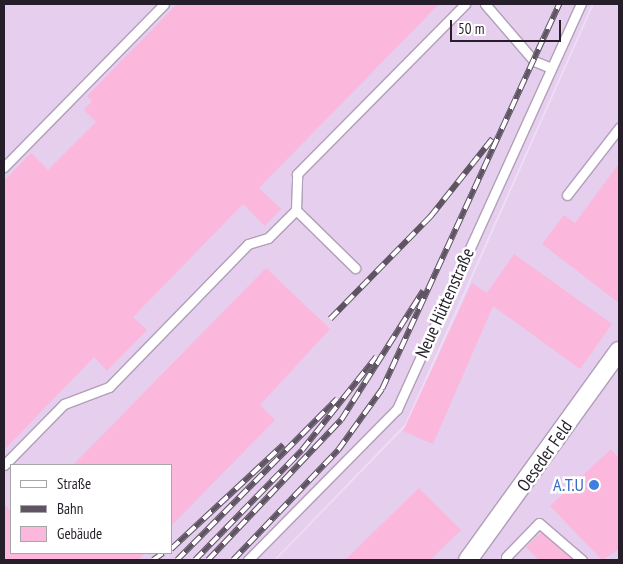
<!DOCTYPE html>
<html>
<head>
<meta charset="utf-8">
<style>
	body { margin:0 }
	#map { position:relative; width:623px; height:564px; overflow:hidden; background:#efdcf6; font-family:"PT Sans Narrow",sans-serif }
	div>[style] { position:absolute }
	.built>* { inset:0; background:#e5ceee }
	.building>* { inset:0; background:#fcb7dc }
	.roads { filter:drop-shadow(1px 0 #b19fb8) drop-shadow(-1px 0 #b19fb8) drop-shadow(0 1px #b19fb8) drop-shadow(0 -1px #b19fb8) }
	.lane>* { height:9px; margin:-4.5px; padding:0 4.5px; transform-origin:4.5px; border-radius:4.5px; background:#fff }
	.street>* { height:18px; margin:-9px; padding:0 9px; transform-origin:9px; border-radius:9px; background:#fff }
	.rail>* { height:5.5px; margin-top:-2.75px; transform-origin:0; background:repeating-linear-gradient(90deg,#fff 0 11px,#5e5462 0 22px); box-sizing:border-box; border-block:1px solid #5e5462 }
	.dots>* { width:14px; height:14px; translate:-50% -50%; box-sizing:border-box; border:2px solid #fff; border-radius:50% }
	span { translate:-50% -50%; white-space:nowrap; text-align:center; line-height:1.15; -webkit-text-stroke:5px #fff; paint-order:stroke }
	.street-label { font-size:18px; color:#261f29 }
	.shop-label { font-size:18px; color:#366cbe }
	.right { translate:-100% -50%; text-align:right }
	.frame { position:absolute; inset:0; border:5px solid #261f29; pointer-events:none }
	.legend { position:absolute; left:10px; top:464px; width:162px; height:90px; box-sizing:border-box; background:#fff; border:1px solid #a8a5a9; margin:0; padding:6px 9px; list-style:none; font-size:15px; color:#261f29 }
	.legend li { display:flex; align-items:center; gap:10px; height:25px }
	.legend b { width:25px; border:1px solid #a8a5a9 }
	.scale { position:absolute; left:450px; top:20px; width:111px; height:22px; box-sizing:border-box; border:2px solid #261f29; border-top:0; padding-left:6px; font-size:15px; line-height:18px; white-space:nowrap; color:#261f29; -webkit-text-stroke:4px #fff; paint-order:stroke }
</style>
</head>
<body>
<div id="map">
	<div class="built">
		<div style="clip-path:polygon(evenodd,4px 4px,592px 4px,405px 424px,274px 560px,4px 560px,4px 4px,11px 465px,171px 465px,171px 553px,11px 553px,11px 465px)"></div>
		<div style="clip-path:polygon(594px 4px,619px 4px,619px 560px,276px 560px,407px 425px)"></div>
	</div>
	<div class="building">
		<div style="clip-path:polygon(177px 4px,439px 4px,259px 188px,281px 209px,265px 226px,243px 204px,133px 317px,147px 330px,107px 371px,94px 357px,4px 450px,4px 181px,31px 153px,48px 170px,96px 122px,84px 110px,92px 101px,87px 96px)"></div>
		<div style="clip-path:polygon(618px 165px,619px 167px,619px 303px,542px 244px,564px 215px,575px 223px)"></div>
		<div style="clip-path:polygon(514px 254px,612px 324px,580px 369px,493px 306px,433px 444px,403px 431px,472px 283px,487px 293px)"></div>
		<div style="clip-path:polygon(266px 268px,330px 329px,260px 405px,275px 420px,171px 526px,171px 465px,73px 465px)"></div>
		<div style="clip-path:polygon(611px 449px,619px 459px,619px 549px,602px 560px,550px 506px)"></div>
		<div style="clip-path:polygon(419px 488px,461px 530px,430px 560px,345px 560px)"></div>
		<div style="clip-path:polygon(4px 504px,11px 512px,11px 553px,145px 553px,138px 560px,4px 560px)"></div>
		<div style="clip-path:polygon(544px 530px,573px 560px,539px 560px,526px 547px)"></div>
	</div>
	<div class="roads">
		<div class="lane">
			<div style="left:485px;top:4px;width:75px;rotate:49.3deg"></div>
			<div style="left:534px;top:61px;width:18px;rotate:22deg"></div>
			<div style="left:4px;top:167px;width:228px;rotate:-45.5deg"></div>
			<div style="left:567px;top:195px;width:85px;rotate:-52.2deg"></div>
			<div style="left:296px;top:210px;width:83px;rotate:44.5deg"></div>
			<div style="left:4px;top:465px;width:86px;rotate:-45.5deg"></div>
			<div style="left:64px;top:404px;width:48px;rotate:-20.7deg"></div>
			<div style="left:109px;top:387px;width:199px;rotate:-45.8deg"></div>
			<div style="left:248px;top:244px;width:21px;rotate:-17deg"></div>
			<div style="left:268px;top:238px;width:40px;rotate:-45deg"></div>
			<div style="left:296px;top:210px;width:36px;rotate:-88deg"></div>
			<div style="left:297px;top:174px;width:239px;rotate:-45.3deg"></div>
			<div style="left:506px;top:557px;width:47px;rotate:-45.9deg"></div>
			<div style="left:539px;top:523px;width:57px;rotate:40.7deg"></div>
			<div style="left:248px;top:560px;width:212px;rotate:-45.4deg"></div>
			<div style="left:397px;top:409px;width:445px;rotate:-65.6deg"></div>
		</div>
		<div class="street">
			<div style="left:468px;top:560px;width:258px;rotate:-54.2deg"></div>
		</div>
	</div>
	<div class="rail">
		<div style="left:330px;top:319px;width:143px;rotate:-45.6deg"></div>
		<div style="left:430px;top:217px;width:100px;rotate:-51.5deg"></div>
		<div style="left:171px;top:549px;width:153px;rotate:-42.9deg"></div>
		<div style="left:153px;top:560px;width:12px;rotate:-35deg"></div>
		<div style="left:177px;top:560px;width:227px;rotate:-45.2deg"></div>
		<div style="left:195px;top:560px;width:153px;rotate:-45.8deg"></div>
		<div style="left:302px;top:450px;width:119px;rotate:-51.5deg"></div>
		<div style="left:208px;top:560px;width:193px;rotate:-46.5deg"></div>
		<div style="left:341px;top:420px;width:153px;rotate:-57.6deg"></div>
		<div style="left:233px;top:560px;width:152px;rotate:-46.3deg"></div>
		<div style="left:338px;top:450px;width:75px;rotate:-54.2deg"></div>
		<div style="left:382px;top:389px;width:424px;rotate:-65.3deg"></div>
	</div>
	<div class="dots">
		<div style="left:594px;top:485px;background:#3f7fe0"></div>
	</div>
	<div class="street-label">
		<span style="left:445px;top:303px;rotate:-66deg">Neue Hüttenstraße</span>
		<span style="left:545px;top:456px;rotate:-55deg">Oeseder Feld</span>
	</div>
	<div class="shop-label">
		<span class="right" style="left:584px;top:485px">A.T.U</span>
	</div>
	<div class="frame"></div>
	<ul class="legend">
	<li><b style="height:6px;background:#fff"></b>Straße</li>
	<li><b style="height:6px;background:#5e5462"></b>Bahn</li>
	<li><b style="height:14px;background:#fcb7dc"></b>Gebäude</li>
	</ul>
	<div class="scale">50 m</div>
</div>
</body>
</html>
